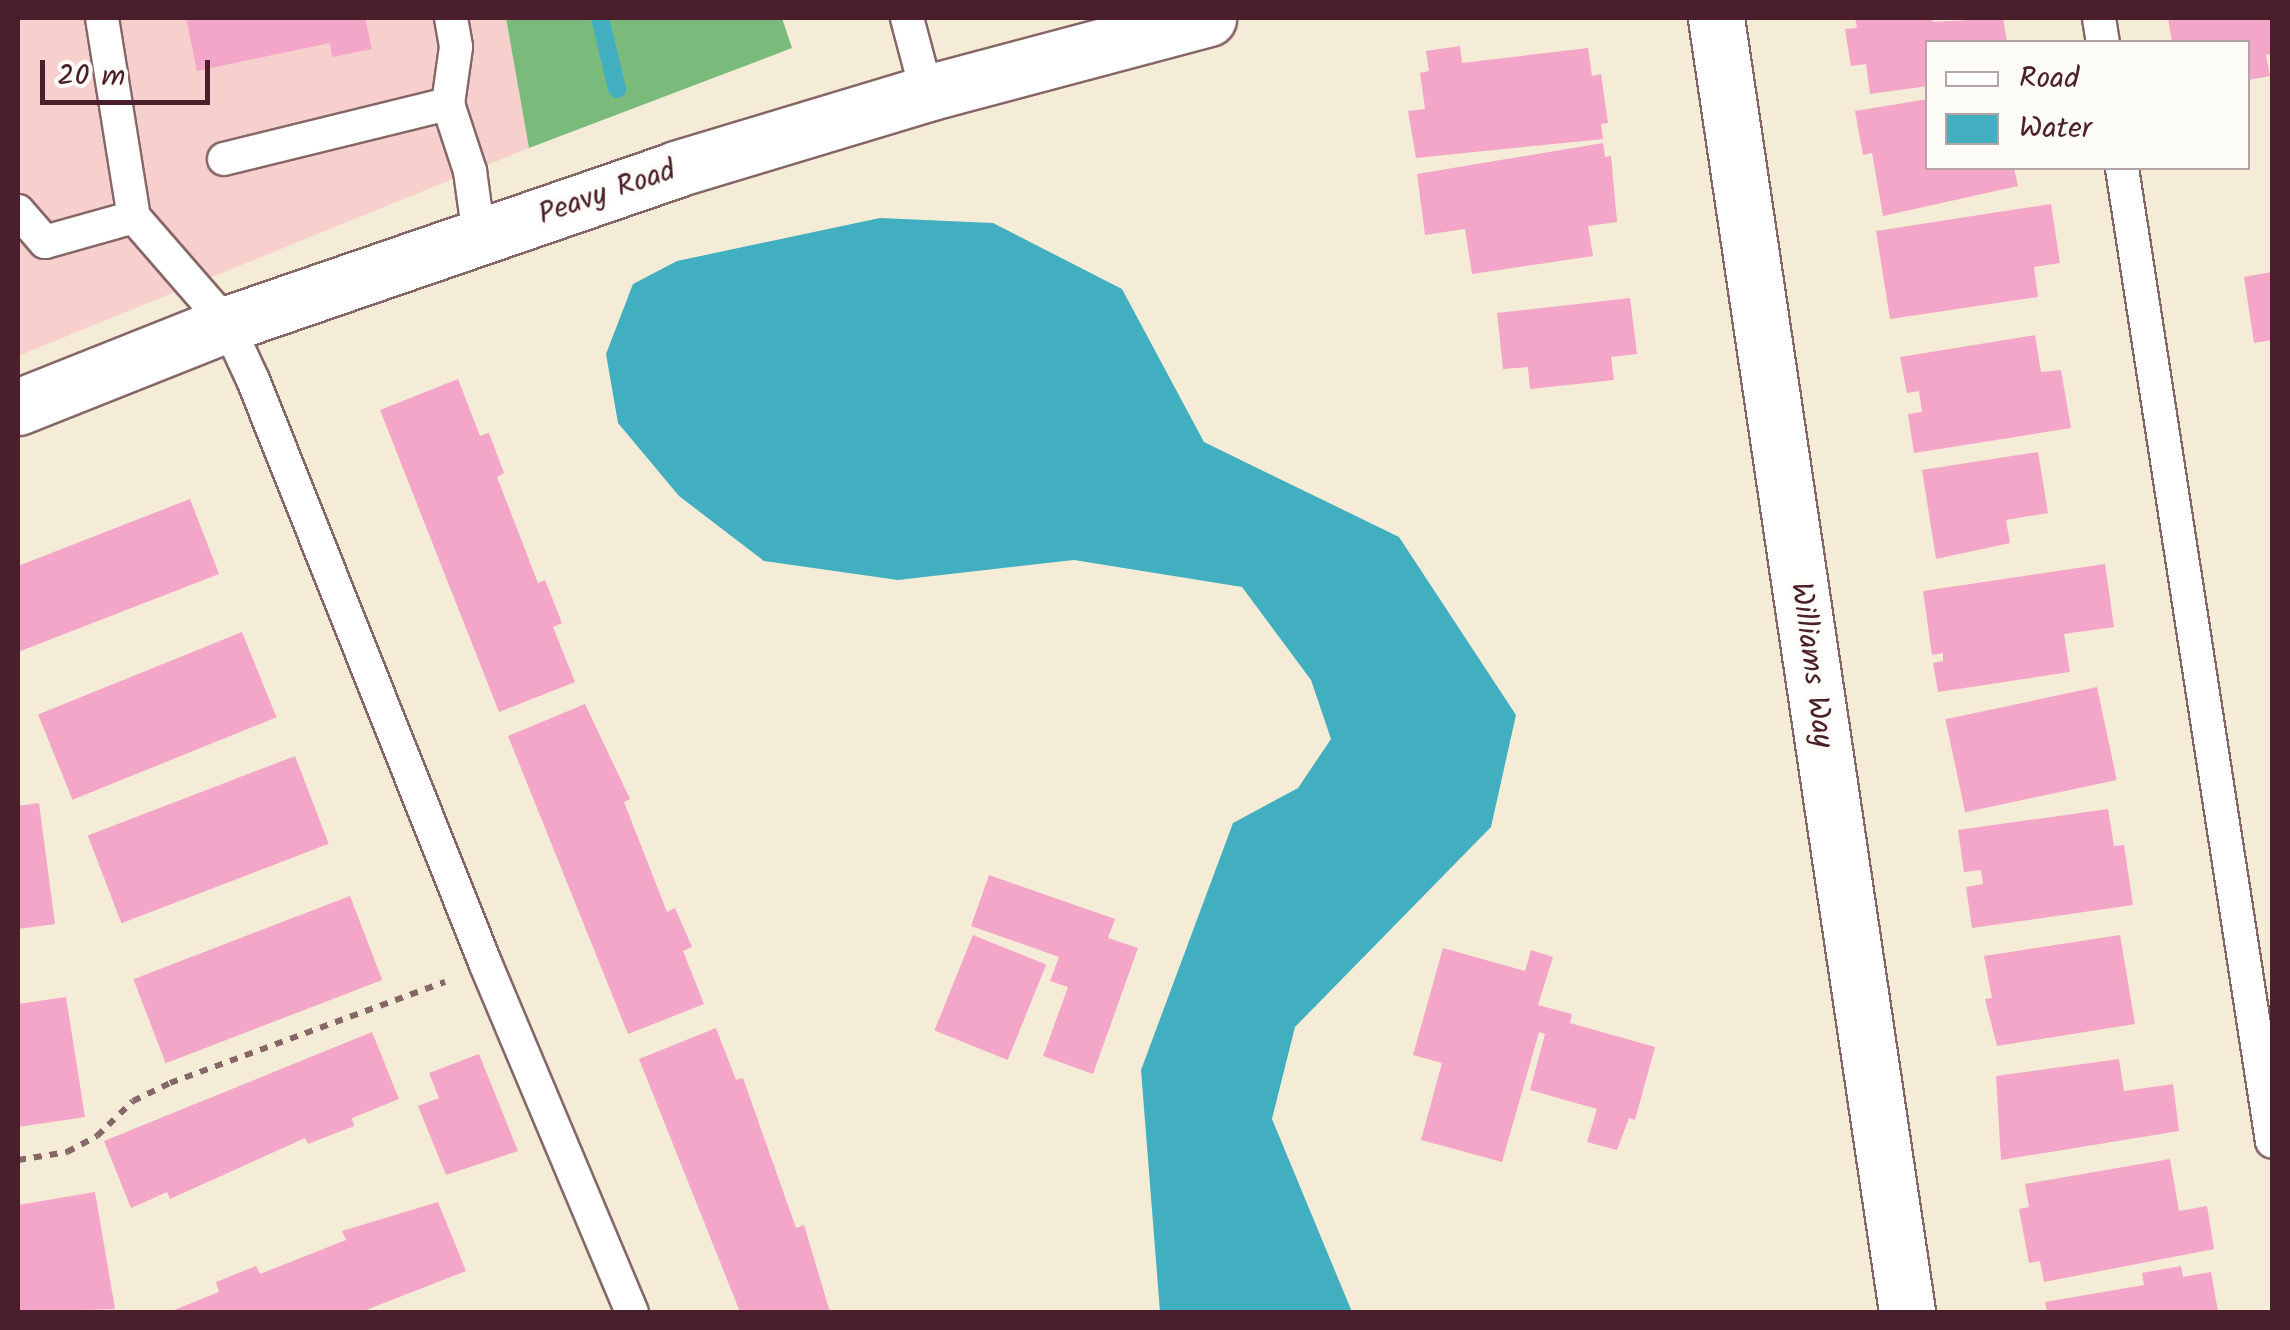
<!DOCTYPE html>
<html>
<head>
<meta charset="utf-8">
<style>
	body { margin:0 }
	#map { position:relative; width:2290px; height:1330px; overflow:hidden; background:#f5ecd7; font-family:Kalam,sans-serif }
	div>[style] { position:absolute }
	.built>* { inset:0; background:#f7d0ce }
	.forest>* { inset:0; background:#7abb7c }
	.water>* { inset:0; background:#42afc0 }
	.stream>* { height:18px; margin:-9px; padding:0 9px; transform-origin:9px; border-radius:9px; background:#42afc0 }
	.building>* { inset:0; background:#f4a6c8; transform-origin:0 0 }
	.path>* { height:6px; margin-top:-3px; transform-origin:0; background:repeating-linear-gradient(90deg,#866767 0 8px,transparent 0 16px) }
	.roads { filter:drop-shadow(2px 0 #866767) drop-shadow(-2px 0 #866767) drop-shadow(0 2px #866767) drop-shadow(0 -2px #866767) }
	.service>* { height:32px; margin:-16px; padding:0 16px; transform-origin:16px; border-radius:16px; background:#fff }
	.minor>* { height:55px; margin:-27.5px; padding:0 27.5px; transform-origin:27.5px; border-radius:27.5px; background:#fff }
	.tertiary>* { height:55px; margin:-27.5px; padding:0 27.5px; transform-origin:27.5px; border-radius:27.5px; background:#fff }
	span { translate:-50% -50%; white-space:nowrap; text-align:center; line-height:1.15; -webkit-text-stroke:8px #fdfcf7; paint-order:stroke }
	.street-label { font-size:30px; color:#4a1f2b }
	.frame { position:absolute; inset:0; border:20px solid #4a1f2b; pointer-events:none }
	.legend { position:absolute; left:1925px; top:40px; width:325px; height:130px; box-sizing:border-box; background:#fdfcf7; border:2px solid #b5a4a5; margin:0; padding:12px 18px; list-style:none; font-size:30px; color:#4a1f2b }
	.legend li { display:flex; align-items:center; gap:20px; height:50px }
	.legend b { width:50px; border:2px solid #b5a4a5 }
	.scale { position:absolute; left:40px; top:60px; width:170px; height:45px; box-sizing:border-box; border:5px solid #4a1f2b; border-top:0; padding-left:12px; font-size:30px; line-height:35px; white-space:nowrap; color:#4a1f2b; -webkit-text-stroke:8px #fdfcf7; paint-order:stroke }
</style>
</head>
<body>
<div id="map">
	<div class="built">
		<div style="clip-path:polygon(18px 18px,506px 18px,529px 148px,18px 356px)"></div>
	</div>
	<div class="forest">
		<div style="clip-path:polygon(506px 18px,782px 18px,792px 48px,529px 148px)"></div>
	</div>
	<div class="water">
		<div style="clip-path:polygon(880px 218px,993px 223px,1122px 289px,1204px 442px,1399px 537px,1516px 715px,1491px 827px,1295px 1027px,1272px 1119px,1352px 1312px,1160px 1312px,1141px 1070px,1233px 823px,1298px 788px,1331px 739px,1311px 680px,1242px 587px,1074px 560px,898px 580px,764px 561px,679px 496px,618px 423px,606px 354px,633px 284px,677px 261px)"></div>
	</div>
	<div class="stream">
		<div style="left:600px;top:18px;width:73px;rotate:76.5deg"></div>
	</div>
	<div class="building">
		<div style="clip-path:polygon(186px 18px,365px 18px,372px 49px,332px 57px,330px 43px,197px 71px)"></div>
		<div style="clip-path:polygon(1855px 18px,1932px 18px,1933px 22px,2003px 18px,2007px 42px,1928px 42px,1928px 86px,1870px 94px,1866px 64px,1851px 66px,1845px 29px,1857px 28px)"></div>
		<div style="clip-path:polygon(2168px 18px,2272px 18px,2272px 54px,2266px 55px,2270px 76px,2248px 80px,2248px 42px,2172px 42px)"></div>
		<div style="clip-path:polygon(1460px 46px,1462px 63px,1588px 48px,1592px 76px,1601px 74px,1608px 123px,1601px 124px,1603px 139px,1416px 158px,1408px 111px,1425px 109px,1420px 73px,1429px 71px,1426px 51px)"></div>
		<div style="clip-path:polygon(1928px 99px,1928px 168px,2014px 168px,2018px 186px,1883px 216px,1872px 153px,1863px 155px,1855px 111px)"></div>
		<div style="clip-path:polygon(1603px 143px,1605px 157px,1611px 156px,1617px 222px,1588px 226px,1593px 256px,1472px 274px,1465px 229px,1425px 235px,1417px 174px)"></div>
		<div style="clip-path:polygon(2051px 204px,2060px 263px,2034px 267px,2038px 297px,1890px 319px,1876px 231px)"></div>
		<div style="clip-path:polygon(2272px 272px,2272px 340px,2254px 343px,2244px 277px)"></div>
		<div style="clip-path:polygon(1630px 298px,1637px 354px,1611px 357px,1614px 380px,1530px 389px,1528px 367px,1503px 369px,1497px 313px)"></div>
		<div style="clip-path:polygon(2035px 335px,2041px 372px,2061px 370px,2071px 428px,1914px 453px,1908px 414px,1922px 412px,1919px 391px,1907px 393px,1900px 357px)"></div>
		<div style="clip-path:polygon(458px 379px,480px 436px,489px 433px,504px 473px,497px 477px,538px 583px,545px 580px,562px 623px,553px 627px,575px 682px,499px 712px,380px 410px)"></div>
		<div style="clip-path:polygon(2038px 452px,2048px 513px,2006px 520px,2010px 543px,1936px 559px,1922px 470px)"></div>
		<div style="clip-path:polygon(190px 499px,219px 574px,18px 652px,18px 566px)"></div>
		<div style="clip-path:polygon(2105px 564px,2114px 627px,2064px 634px,2070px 672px,1938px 692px,1933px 663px,1943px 661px,1943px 653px,1932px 655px,1923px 591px)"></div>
		<div style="left:242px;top:632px;width:92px;height:220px;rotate:68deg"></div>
		<div style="left:2097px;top:687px;width:95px;height:155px;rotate:78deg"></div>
		<div style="clip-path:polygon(585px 704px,630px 799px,624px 802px,667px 912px,675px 908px,692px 947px,683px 951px,704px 1004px,628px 1034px,508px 736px)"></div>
		<div style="left:295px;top:756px;width:94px;height:222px;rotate:69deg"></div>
		<div style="clip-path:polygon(39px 803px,55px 924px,18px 929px,18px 806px)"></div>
		<div style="clip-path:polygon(2108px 809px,2114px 846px,2124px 845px,2133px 905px,1972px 928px,1966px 887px,1983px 884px,1981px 870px,1964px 872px,1958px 830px)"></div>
		<div style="clip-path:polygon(989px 875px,1115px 919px,1108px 938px,1138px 948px,1093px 1074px,1043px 1056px,1068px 987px,1050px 981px,1059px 957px,971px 926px)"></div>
		<div style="left:350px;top:896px;width:90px;height:232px;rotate:69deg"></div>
		<div style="left:973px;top:935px;width:79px;height:103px;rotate:22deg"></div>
		<div style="clip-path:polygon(2120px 935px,2135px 1024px,1997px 1046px,1985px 999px,1992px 998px,1984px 956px)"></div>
		<div style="clip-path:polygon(1443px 948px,1525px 971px,1531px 950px,1553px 957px,1538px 1005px,1572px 1014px,1570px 1023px,1655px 1047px,1635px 1120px,1629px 1118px,1617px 1150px,1587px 1142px,1597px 1109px,1530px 1090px,1545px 1034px,1539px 1032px,1502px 1162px,1421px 1140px,1442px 1063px,1413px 1055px)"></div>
		<div style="clip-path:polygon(66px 997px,85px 1117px,18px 1127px,18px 1004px)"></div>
		<div style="clip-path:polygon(716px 1028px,736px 1080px,743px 1078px,796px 1228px,804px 1225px,830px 1312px,740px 1312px,639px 1059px)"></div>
		<div style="clip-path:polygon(372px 1032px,399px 1099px,352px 1118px,354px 1126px,308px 1144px,305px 1138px,170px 1199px,167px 1192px,131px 1208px,104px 1141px)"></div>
		<div style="clip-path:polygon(479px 1054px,518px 1151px,446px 1175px,418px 1106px,439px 1098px,429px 1073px)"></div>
		<div style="clip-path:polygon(2119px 1059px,2124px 1091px,2173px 1084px,2179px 1131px,2001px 1160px,1996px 1076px)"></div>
		<div style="clip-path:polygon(2170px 1159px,2179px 1211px,2207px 1206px,2214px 1249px,2044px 1282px,2040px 1261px,2029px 1263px,2019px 1209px,2029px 1207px,2025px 1184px)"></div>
		<div style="clip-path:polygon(95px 1192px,115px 1309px,18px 1312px,18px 1205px)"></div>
		<div style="clip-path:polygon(438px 1202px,466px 1271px,361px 1312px,169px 1312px,219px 1292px,216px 1282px,256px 1266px,260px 1274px,346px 1240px,342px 1231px)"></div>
		<div style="clip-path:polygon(2181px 1266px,2183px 1277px,2211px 1272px,2218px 1312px,2047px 1312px,2045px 1302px,2144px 1285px,2142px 1273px)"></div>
	</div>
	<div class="path">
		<div style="left:18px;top:1160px;width:50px;rotate:-9.3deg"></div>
		<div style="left:67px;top:1152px;width:34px;rotate:-28deg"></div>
		<div style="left:97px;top:1136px;width:50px;rotate:-44.2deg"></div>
		<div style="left:133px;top:1101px;width:41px;rotate:-25.9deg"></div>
		<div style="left:170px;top:1083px;width:293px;rotate:-20.2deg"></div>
	</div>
	<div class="roads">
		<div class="service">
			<div style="left:102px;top:18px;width:202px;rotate:80.9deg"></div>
			<div style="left:134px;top:217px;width:142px;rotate:49deg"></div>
			<div style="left:227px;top:324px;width:62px;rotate:65.1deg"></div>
			<div style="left:253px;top:380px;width:630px;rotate:68.28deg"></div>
			<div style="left:486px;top:965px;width:376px;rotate:67.2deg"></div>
			<div style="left:451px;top:18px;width:29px;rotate:80deg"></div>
			<div style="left:456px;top:47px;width:58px;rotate:98deg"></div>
			<div style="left:448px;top:104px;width:71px;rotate:71.8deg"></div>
			<div style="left:470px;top:171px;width:67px;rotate:82.2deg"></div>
			<div style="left:907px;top:18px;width:78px;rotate:75.1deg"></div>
			<div style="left:2099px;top:18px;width:24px;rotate:81deg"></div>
			<div style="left:224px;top:159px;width:231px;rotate:-13.8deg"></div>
			<div style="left:2122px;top:168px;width:985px;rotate:81.24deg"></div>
			<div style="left:18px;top:211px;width:41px;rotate:48.9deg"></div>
			<div style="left:45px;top:242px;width:92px;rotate:-15.7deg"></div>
		</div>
		<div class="minor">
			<div style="left:1716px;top:18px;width:1308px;rotate:81.6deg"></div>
		</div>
		<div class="tertiary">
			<div style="left:18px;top:407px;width:225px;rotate:-21.7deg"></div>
			<div style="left:227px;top:324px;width:475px;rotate:-19deg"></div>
			<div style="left:676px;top:169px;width:262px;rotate:-16.8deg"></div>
			<div style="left:927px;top:93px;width:291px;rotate:-14.9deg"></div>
		</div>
	</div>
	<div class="street-label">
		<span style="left:607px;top:193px;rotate:-19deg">Peavy Road</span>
		<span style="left:1811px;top:665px;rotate:82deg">Williams Way</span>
	</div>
	<div class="frame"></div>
	<ul class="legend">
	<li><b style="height:12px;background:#fff"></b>Road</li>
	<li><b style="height:28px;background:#42afc0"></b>Water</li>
	</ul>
	<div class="scale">20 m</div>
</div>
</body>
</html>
